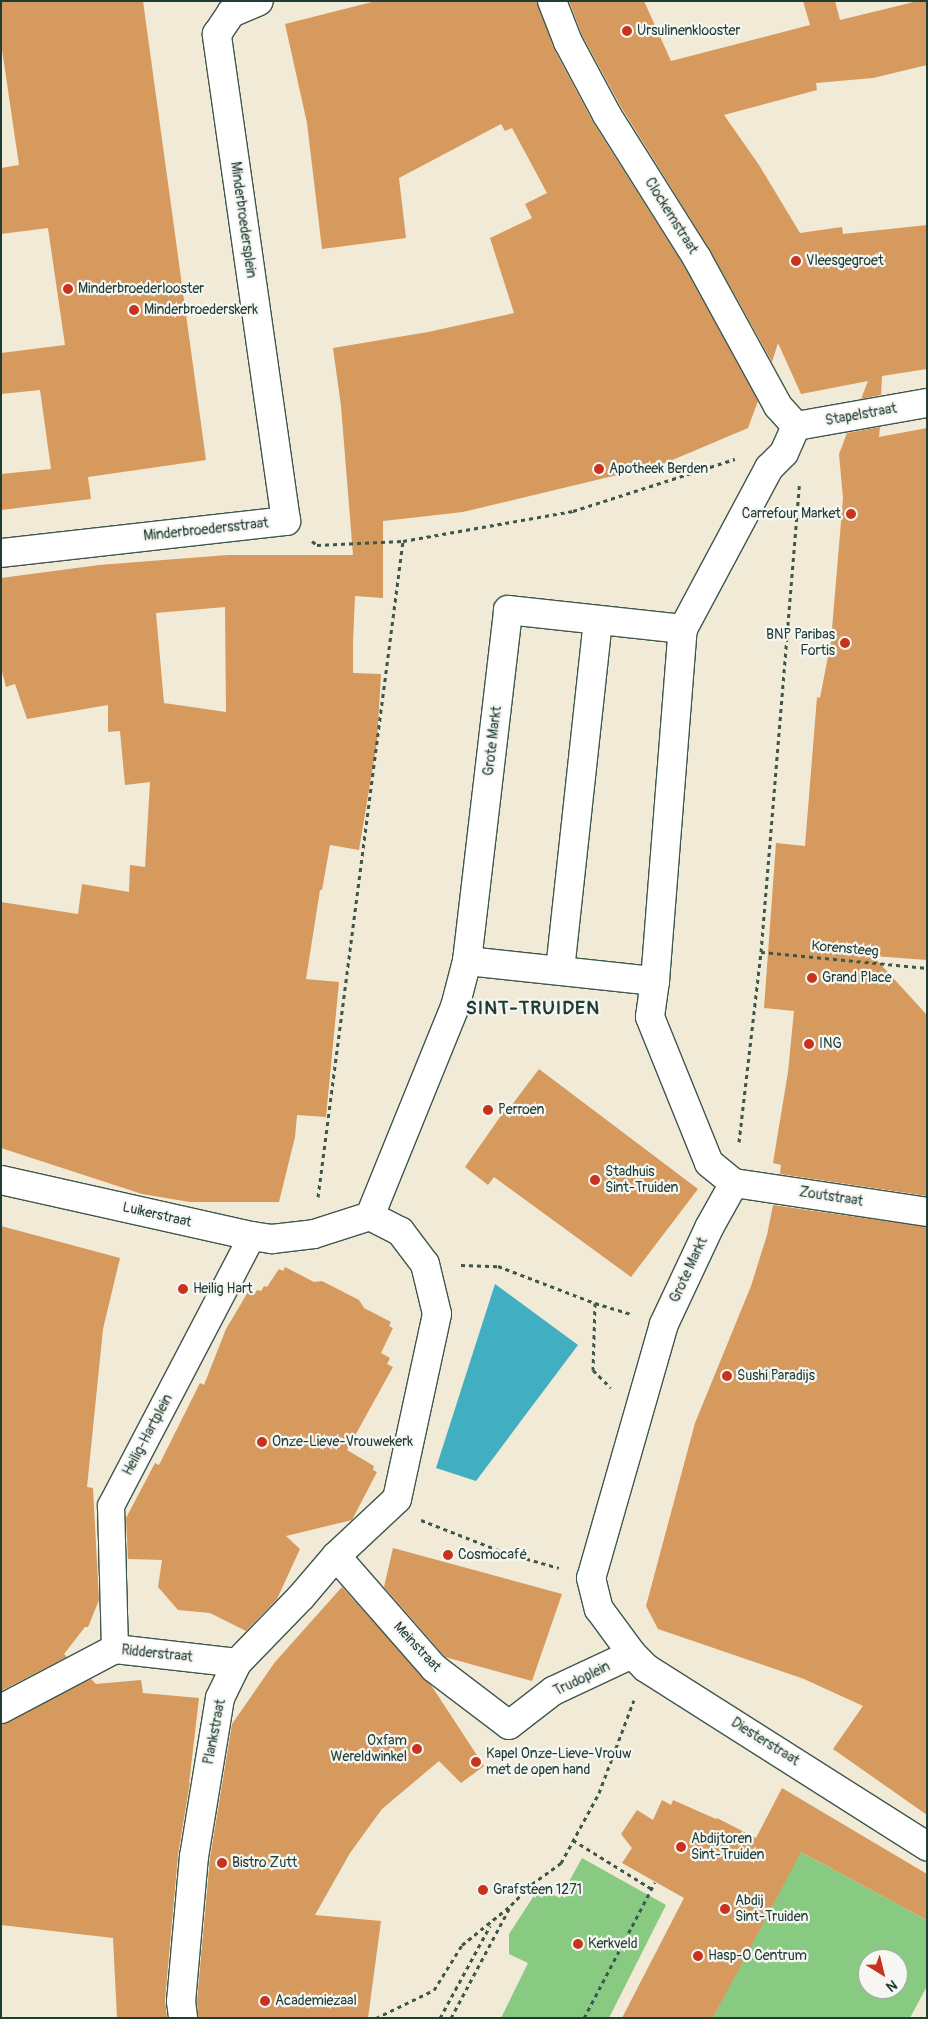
<!DOCTYPE html>
<html>
<head>
<meta charset="utf-8">
<style>
	body { margin:0 }
	#map { position:relative; width:928px; height:2019px; overflow:hidden; background:#f0ead6; font-family:Pangolin,sans-serif }
	div>[style] { position:absolute }
	.green>* { inset:0; background:#89ca82 }
	.water>* { inset:0; background:#42aec1 }
	.building>* { inset:0; background:#d69a5e }
	.path>* { height:3px; margin-top:-1.5px; transform-origin:0; background:repeating-linear-gradient(90deg,#3e574c 0 4px,transparent 0 8px) }
	.roads { filter:drop-shadow(1px 0 #3e574c) drop-shadow(-1px 0 #3e574c) drop-shadow(0 1px #3e574c) drop-shadow(0 -1px #3e574c) }
	.pedestrian>* { height:26px; margin:-13px; padding:0 13px; transform-origin:13px; border-radius:13px; background:#fff }
	.minor>* { height:28px; margin:-14px; padding:0 14px; transform-origin:14px; border-radius:14px; background:#fff }
	.dots>* { width:14px; height:14px; translate:-50% -50%; box-sizing:border-box; border:2px solid #f6f6f2; border-radius:50% }
	span { translate:-50% -50%; white-space:nowrap; text-align:center; line-height:1.15; -webkit-text-stroke:4.5px #f6f6f2; paint-order:stroke }
	.poi-label { font-size:14px; color:#1f3d34 }
	.left { translate:0 -50%; text-align:left }
	.right { translate:-100% -50%; text-align:right }
	.street-label { font-size:14px; color:#1f3d34 }
	.district-label { font-size:19px; color:#1f3d34; font-weight:700; letter-spacing:1px }
	.frame { position:absolute; inset:0; border:2px solid #1f3d34; pointer-events:none }
	.north { position:absolute; left:858px; top:1949px; width:50px; height:50px; box-sizing:border-box; background:#f6f6f2; border:1px solid #a0aca6; border-radius:50%; rotate:144deg; font-size:14px; font-weight:700; line-height:20px; text-align:center; color:#1f3d34 }
	.north::after { content:''; display:block; margin:auto; width:18px; height:22px; background:#c8321e; clip-path:polygon(50% 0,100% 100%,50% 72%,0 100%) }
</style>
</head>
<body>
<div id="map">
	<div class="green">
		<div style="clip-path:polygon(evenodd,799px 1851px,927px 1920px,927px 1986px,910px 2018px,713px 2018px,799px 1851px,868px 1959px,898px 1959px,898px 1989px,868px 1989px,868px 1959px)"></div>
		<div style="clip-path:polygon(582px 1858px,666px 1905px,609px 2018px,501px 2018px,528px 1963px,509px 1954px,509px 1934px,539px 1888px,560px 1898px)"></div>
	</div>
	<div class="water">
		<div style="clip-path:polygon(495px 1284px,578px 1345px,476px 1481px,436px 1468px)"></div>
	</div>
	<div class="building">
		<div style="clip-path:polygon(1px 1px,143px 1px,206px 460px,88px 477px,91px 499px,1px 510px,1px 474px,51px 469px,40px 390px,1px 394px,1px 353px,65px 345px,48px 228px,1px 234px,1px 168px,19px 165px,1px 43px)"></div>
		<div style="clip-path:polygon(evenodd,376px 1px,537px 1px,554px 49px,593px 122px,684px 266px,758px 401px,748px 428px,663px 464px,463px 512px,383px 521px,383px 598px,355px 596px,353px 642px,353px 673px,381px 674px,377px 742px,359px 850px,330px 845px,322px 890px,320px 890px,306px 979px,339px 982px,326px 1117px,297px 1115px,295px 1137px,279px 1202px,190px 1202px,142px 1194px,1px 1148px,1px 902px,78px 914px,82px 884px,129px 892px,130px 865px,145px 867px,150px 782px,125px 785px,120px 731px,108px 732px,108px 705px,27px 719px,15px 684px,6px 687px,1px 668px,1px 578px,99px 565px,228px 555px,353px 555px,341px 406px,333px 348px,428px 332px,514px 313px,490px 238px,532px 218px,525px 204px,547px 193px,512px 128px,505px 131px,501px 124px,399px 178px,406px 238px,322px 249px,307px 123px,285px 24px,376px 1px,225px 607px,226px 712px,164px 703px,156px 613px,225px 607px)"></div>
		<div style="clip-path:polygon(569px 1px,644px 1px,671px 61px,810px 25px,803px 1px,835px 1px,840px 20px,918px 1px,927px 1px,927px 65px,873px 78px,816px 83px,817px 90px,724px 115px,759px 165px,800px 233px,842px 227px,843px 234px,927px 225px,927px 369px,882px 376px,881px 395px,861px 399px,868px 381px,801px 394px,778px 343px,772px 362px,710px 250px,621px 107px,582px 35px)"></div>
		<div style="clip-path:polygon(880px 427px,879px 437px,927px 428px,927px 960px,873px 956px,927px 1015px,927px 1196px,780px 1174px,781px 1165px,773px 1163px,788px 1072px,794px 1011px,764px 1008px,776px 843px,805px 846px,817px 697px,820px 698px,831px 641px,843px 498px,839px 454px,847px 433px)"></div>
		<div style="clip-path:polygon(539px 1069px,698px 1189px,631px 1277px,494px 1177px,488px 1185px,465px 1167px,507px 1107px,511px 1106px)"></div>
		<div style="clip-path:polygon(773px 1205px,927px 1227px,927px 1815px,833px 1749px,863px 1706px,804px 1679px,658px 1629px,646px 1606px,695px 1423px,751px 1286px,767px 1235px)"></div>
		<div style="clip-path:polygon(1px 1226px,120px 1258px,103px 1329px,87px 1487px,93px 1488px,99px 1600px,88px 1627px,85px 1627px,64px 1654px,67px 1657px,1px 1691px)"></div>
		<div style="clip-path:polygon(285px 1267px,314px 1282px,322px 1281px,359px 1300px,364px 1308px,391px 1322px,389px 1326px,393px 1328px,381px 1353px,390px 1358px,387px 1364px,393px 1367px,347px 1450px,374px 1466px,373px 1470px,377px 1472px,352px 1520px,286px 1536px,300px 1549px,277px 1599px,246px 1631px,210px 1613px,178px 1610px,158px 1587px,162px 1560px,128px 1559px,126px 1518px,155px 1463px,159px 1465px,200px 1383px,204px 1385px,226px 1329px,248px 1292px,254px 1295px,257px 1290px,261px 1291px,264px 1286px,267px 1287px,279px 1269px,283px 1271px)"></div>
		<div style="clip-path:polygon(393px 1548px,562px 1594px,532px 1681px,445px 1657px,384px 1587px)"></div>
		<div style="clip-path:polygon(342px 1587px,431px 1685px,484px 1766px,461px 1783px,439px 1761px,382px 1809px,350px 1853px,315px 1915px,381px 1921px,368px 2018px,198px 2018px,197px 2001px,210px 1858px,232px 1724px,275px 1662px)"></div>
		<div style="clip-path:polygon(91px 1679px,96px 1684px,141px 1680px,143px 1693px,199px 1698px,189px 1784px,190px 1782px,178px 1855px,165px 2000px,167px 2018px,117px 2018px,113px 1938px,1px 1925px,1px 1724px)"></div>
		<div style="clip-path:polygon(782px 1788px,927px 1874px,927px 1920px,801px 1852px,713px 2018px,622px 2018px,684px 1898px,622px 1863px,632px 1848px,621px 1834px,637px 1810px,653px 1820px,662px 1800px,671px 1805px,673px 1800px,716px 1819px,717px 1818px,756px 1838px)"></div>
	</div>
	<div class="path">
		<div style="left:312px;top:541px;width:6px;rotate:39deg"></div>
		<div style="left:317px;top:545px;width:86px;rotate:-2.7deg"></div>
		<div style="left:761px;top:952px;width:167px;rotate:5.5deg"></div>
		<div style="left:739px;top:1142px;width:191px;rotate:-83.4deg"></div>
		<div style="left:761px;top:952px;width:468px;rotate:-85.3deg"></div>
		<div style="left:318px;top:1197px;width:661px;rotate:-82.62deg"></div>
		<div style="left:403px;top:541px;width:173px;rotate:-10deg"></div>
		<div style="left:573px;top:511px;width:170px;rotate:-17.8deg"></div>
		<div style="left:461px;top:1265px;width:37px;rotate:2deg"></div>
		<div style="left:498px;top:1266px;width:104px;rotate:20.9deg"></div>
		<div style="left:595px;top:1303px;width:38px;rotate:17deg"></div>
		<div style="left:595px;top:1303px;width:67px;rotate:91.7deg"></div>
		<div style="left:593px;top:1370px;width:25px;rotate:45deg"></div>
		<div style="left:421px;top:1520px;width:88px;rotate:21.3deg"></div>
		<div style="left:503px;top:1552px;width:58px;rotate:15.9deg"></div>
		<div style="left:573px;top:1840px;width:93px;rotate:31.8deg"></div>
		<div style="left:376px;top:2018px;width:64px;rotate:-25.8deg"></div>
		<div style="left:434px;top:1990px;width:53px;rotate:-58.1deg"></div>
		<div style="left:462px;top:1945px;width:60px;rotate:-39deg"></div>
		<div style="left:440px;top:2018px;width:105px;rotate:-61.5deg"></div>
		<div style="left:451px;top:2018px;width:128px;rotate:-62deg"></div>
		<div style="left:511px;top:1905px;width:30px;rotate:-45deg"></div>
		<div style="left:532px;top:1884px;width:36px;rotate:-36deg"></div>
		<div style="left:561px;top:1863px;width:80px;rotate:-61.5deg"></div>
		<div style="left:599px;top:1793px;width:99px;rotate:-69.4deg"></div>
		<div style="left:584px;top:2018px;width:153px;rotate:-62.4deg"></div>
	</div>
	<div class="roads">
		<div class="pedestrian">
			<div style="left:115px;top:1649px;width:143px;rotate:-91.6deg"></div>
			<div style="left:111px;top:1506px;width:305px;rotate:-62.4deg"></div>
		</div>
		<div class="minor">
			<div style="left:552px;top:1px;width:44px;rotate:68.7deg"></div>
			<div style="left:568px;top:42px;width:83px;rotate:61.9deg"></div>
			<div style="left:607px;top:115px;width:169px;rotate:57.8deg"></div>
			<div style="left:697px;top:258px;width:169px;rotate:61.3deg"></div>
			<div style="left:778px;top:406px;width:27px;rotate:48deg"></div>
			<div style="left:796px;top:426px;width:133px;rotate:-10deg"></div>
			<div style="left:1px;top:553px;width:287px;rotate:-6.4deg"></div>
			<div style="left:286px;top:521px;width:492px;rotate:-98.1deg"></div>
			<div style="left:217px;top:34px;width:25px;rotate:-56deg"></div>
			<div style="left:231px;top:13px;width:30px;rotate:-23deg"></div>
			<div style="left:467px;top:961px;width:189px;rotate:6.1deg"></div>
			<div style="left:655px;top:981px;width:353px;rotate:-85.5deg"></div>
			<div style="left:560px;top:970px;width:351px;rotate:-83.8deg"></div>
			<div style="left:655px;top:981px;width:36px;rotate:98deg"></div>
			<div style="left:650px;top:1017px;width:157px;rotate:68deg"></div>
			<div style="left:709px;top:1163px;width:32px;rotate:39deg"></div>
			<div style="left:734px;top:1183px;width:195px;rotate:8.5deg"></div>
			<div style="left:1px;top:1180px;width:257px;rotate:12.6deg"></div>
			<div style="left:252px;top:1236px;width:20px;rotate:9deg"></div>
			<div style="left:272px;top:1239px;width:42px;rotate:-6.8deg"></div>
			<div style="left:314px;top:1234px;width:59px;rotate:-17.8deg"></div>
			<div style="left:370px;top:1216px;width:34px;rotate:27deg"></div>
			<div style="left:400px;top:1231px;width:41px;rotate:52.9deg"></div>
			<div style="left:425px;top:1264px;width:51px;rotate:76.5deg"></div>
			<div style="left:437px;top:1314px;width:189px;rotate:102.2deg"></div>
			<div style="left:397px;top:1499px;width:83px;rotate:136.9deg"></div>
			<div style="left:336px;top:1556px;width:54px;rotate:130.5deg"></div>
			<div style="left:301px;top:1597px;width:92px;rotate:134.1deg"></div>
			<div style="left:237px;top:1663px;width:39px;rotate:116deg"></div>
			<div style="left:220px;top:1698px;width:160px;rotate:99.3deg"></div>
			<div style="left:194px;top:1856px;width:146px;rotate:95.1deg"></div>
			<div style="left:181px;top:2001px;width:17px;rotate:83deg"></div>
			<div style="left:734px;top:1183px;width:51px;rotate:119.1deg"></div>
			<div style="left:709px;top:1228px;width:106px;rotate:115.1deg"></div>
			<div style="left:664px;top:1324px;width:264px;rotate:106deg"></div>
			<div style="left:591px;top:1578px;width:32px;rotate:76deg"></div>
			<div style="left:599px;top:1609px;width:56px;rotate:53.7deg"></div>
			<div style="left:632px;top:1654px;width:20px;rotate:45deg"></div>
			<div style="left:646px;top:1668px;width:333px;rotate:32.4deg"></div>
			<div style="left:370px;top:1216px;width:226px;rotate:-67.9deg"></div>
			<div style="left:455px;top:1007px;width:48px;rotate:-75.4deg"></div>
			<div style="left:467px;top:961px;width:353px;rotate:-83.3deg"></div>
			<div style="left:508px;top:610px;width:176px;rotate:6.2deg"></div>
			<div style="left:683px;top:629px;width:183px;rotate:-61.9deg"></div>
			<div style="left:769px;top:468px;width:21px;rotate:-45deg"></div>
			<div style="left:784px;top:453px;width:30px;rotate:-66deg"></div>
			<div style="left:336px;top:1556px;width:149px;rotate:48.8deg"></div>
			<div style="left:434px;top:1668px;width:94px;rotate:37.2deg"></div>
			<div style="left:509px;top:1725px;width:56px;rotate:-37.7deg"></div>
			<div style="left:553px;top:1691px;width:87px;rotate:-25.1deg"></div>
			<div style="left:1px;top:1709px;width:129px;rotate:-27.8deg"></div>
			<div style="left:115px;top:1649px;width:123px;rotate:6.5deg"></div>
		</div>
	</div>
	<div class="dots">
		<div style="left:627px;top:31px;background:#c8321e"></div>
		<div style="left:796px;top:261px;background:#c8321e"></div>
		<div style="left:68px;top:289px;background:#c8321e"></div>
		<div style="left:134px;top:310px;background:#c8321e"></div>
		<div style="left:599px;top:469px;background:#c8321e"></div>
		<div style="left:851px;top:514px;background:#c8321e"></div>
		<div style="left:845px;top:643px;background:#c8321e"></div>
		<div style="left:812px;top:978px;background:#c8321e"></div>
		<div style="left:809px;top:1044px;background:#c8321e"></div>
		<div style="left:488px;top:1110px;background:#c8321e"></div>
		<div style="left:595px;top:1180px;background:#c8321e"></div>
		<div style="left:183px;top:1289px;background:#c8321e"></div>
		<div style="left:727px;top:1376px;background:#c8321e"></div>
		<div style="left:262px;top:1442px;background:#c8321e"></div>
		<div style="left:448px;top:1555px;background:#c8321e"></div>
		<div style="left:417px;top:1749px;background:#c8321e"></div>
		<div style="left:476px;top:1762px;background:#c8321e"></div>
		<div style="left:681px;top:1847px;background:#c8321e"></div>
		<div style="left:222px;top:1863px;background:#c8321e"></div>
		<div style="left:483px;top:1890px;background:#c8321e"></div>
		<div style="left:725px;top:1909px;background:#c8321e"></div>
		<div style="left:578px;top:1944px;background:#c8321e"></div>
		<div style="left:698px;top:1956px;background:#c8321e"></div>
		<div style="left:265px;top:2001px;background:#c8321e"></div>
	</div>
	<div class="poi-label">
		<span class="left" style="left:637px;top:31px">Ursulinenklooster</span>
		<span class="left" style="left:806px;top:261px">Vleesgegroet</span>
		<span class="left" style="left:78px;top:289px">Minderbroederlooster</span>
		<span class="left" style="left:144px;top:310px">Minderbroederskerk</span>
		<span class="left" style="left:609px;top:469px">Apotheek Berden</span>
		<span class="right" style="left:841px;top:514px">Carrefour Market</span>
		<span class="right" style="left:835px;top:643px">BNP Paribas<br>Fortis</span>
		<span class="left" style="left:822px;top:978px">Grand Place</span>
		<span class="left" style="left:819px;top:1044px">ING</span>
		<span class="left" style="left:498px;top:1110px">Perroen</span>
		<span class="left" style="left:605px;top:1180px">Stadhuis<br>Sint-Truiden</span>
		<span class="left" style="left:193px;top:1289px">Heilig Hart</span>
		<span class="left" style="left:737px;top:1376px">Sushi Paradijs</span>
		<span class="left" style="left:272px;top:1442px">Onze-Lieve-Vrouwekerk</span>
		<span class="left" style="left:458px;top:1555px">Cosmocafė</span>
		<span class="right" style="left:407px;top:1749px">Oxfam<br>Wereldwinkel</span>
		<span class="left" style="left:486px;top:1762px">Kapel Onze-Lieve-Vrouw<br>met de open hand</span>
		<span class="left" style="left:691px;top:1847px">Abdijtoren<br>Sint-Truiden</span>
		<span class="left" style="left:232px;top:1863px">Bistro Zutt</span>
		<span class="left" style="left:493px;top:1890px">Grafsteen 1271</span>
		<span class="left" style="left:735px;top:1909px">Abdij<br>Sint-Truiden</span>
		<span class="left" style="left:588px;top:1944px">Kerkveld</span>
		<span class="left" style="left:708px;top:1956px">Hasp-O Centrum</span>
		<span class="left" style="left:275px;top:2001px">Academiezaal</span>
	</div>
	<div class="street-label">
		<span style="left:671px;top:216px;rotate:58deg">Clockemstraat</span>
		<span style="left:243px;top:220px;rotate:82deg">Minderbroedersplein</span>
		<span style="left:861px;top:415px;rotate:-10deg">Stapelstraat</span>
		<span style="left:206px;top:530px;rotate:-6deg">Minderbroedersstraat</span>
		<span style="left:493px;top:741px;rotate:-83deg">Grote Markt</span>
		<span style="left:845px;top:949px;rotate:5deg">Korensteeg</span>
		<span style="left:831px;top:1197px;rotate:9deg">Zoutstraat</span>
		<span style="left:157px;top:1215px;rotate:13deg">Luikerstraat</span>
		<span style="left:689px;top:1270px;rotate:-65deg">Grote Markt</span>
		<span style="left:148px;top:1435px;rotate:-62deg">Heilig-Hartplein</span>
		<span style="left:417px;top:1647px;rotate:47deg">Meinstraat</span>
		<span style="left:157px;top:1654px;rotate:6deg">Ridderstraat</span>
		<span style="left:582px;top:1679px;rotate:-26deg">Trudoplein</span>
		<span style="left:215px;top:1732px;rotate:-79deg">Plankstraat</span>
		<span style="left:765px;top:1742px;rotate:32deg">Diesterstraat</span>
	</div>
	<div class="district-label">
		<span style="left:533px;top:1009px">SINT-TRUIDEN</span>
	</div>
	<div class="frame"></div>
	<div class="north">N</div>
</div>
</body>
</html>
